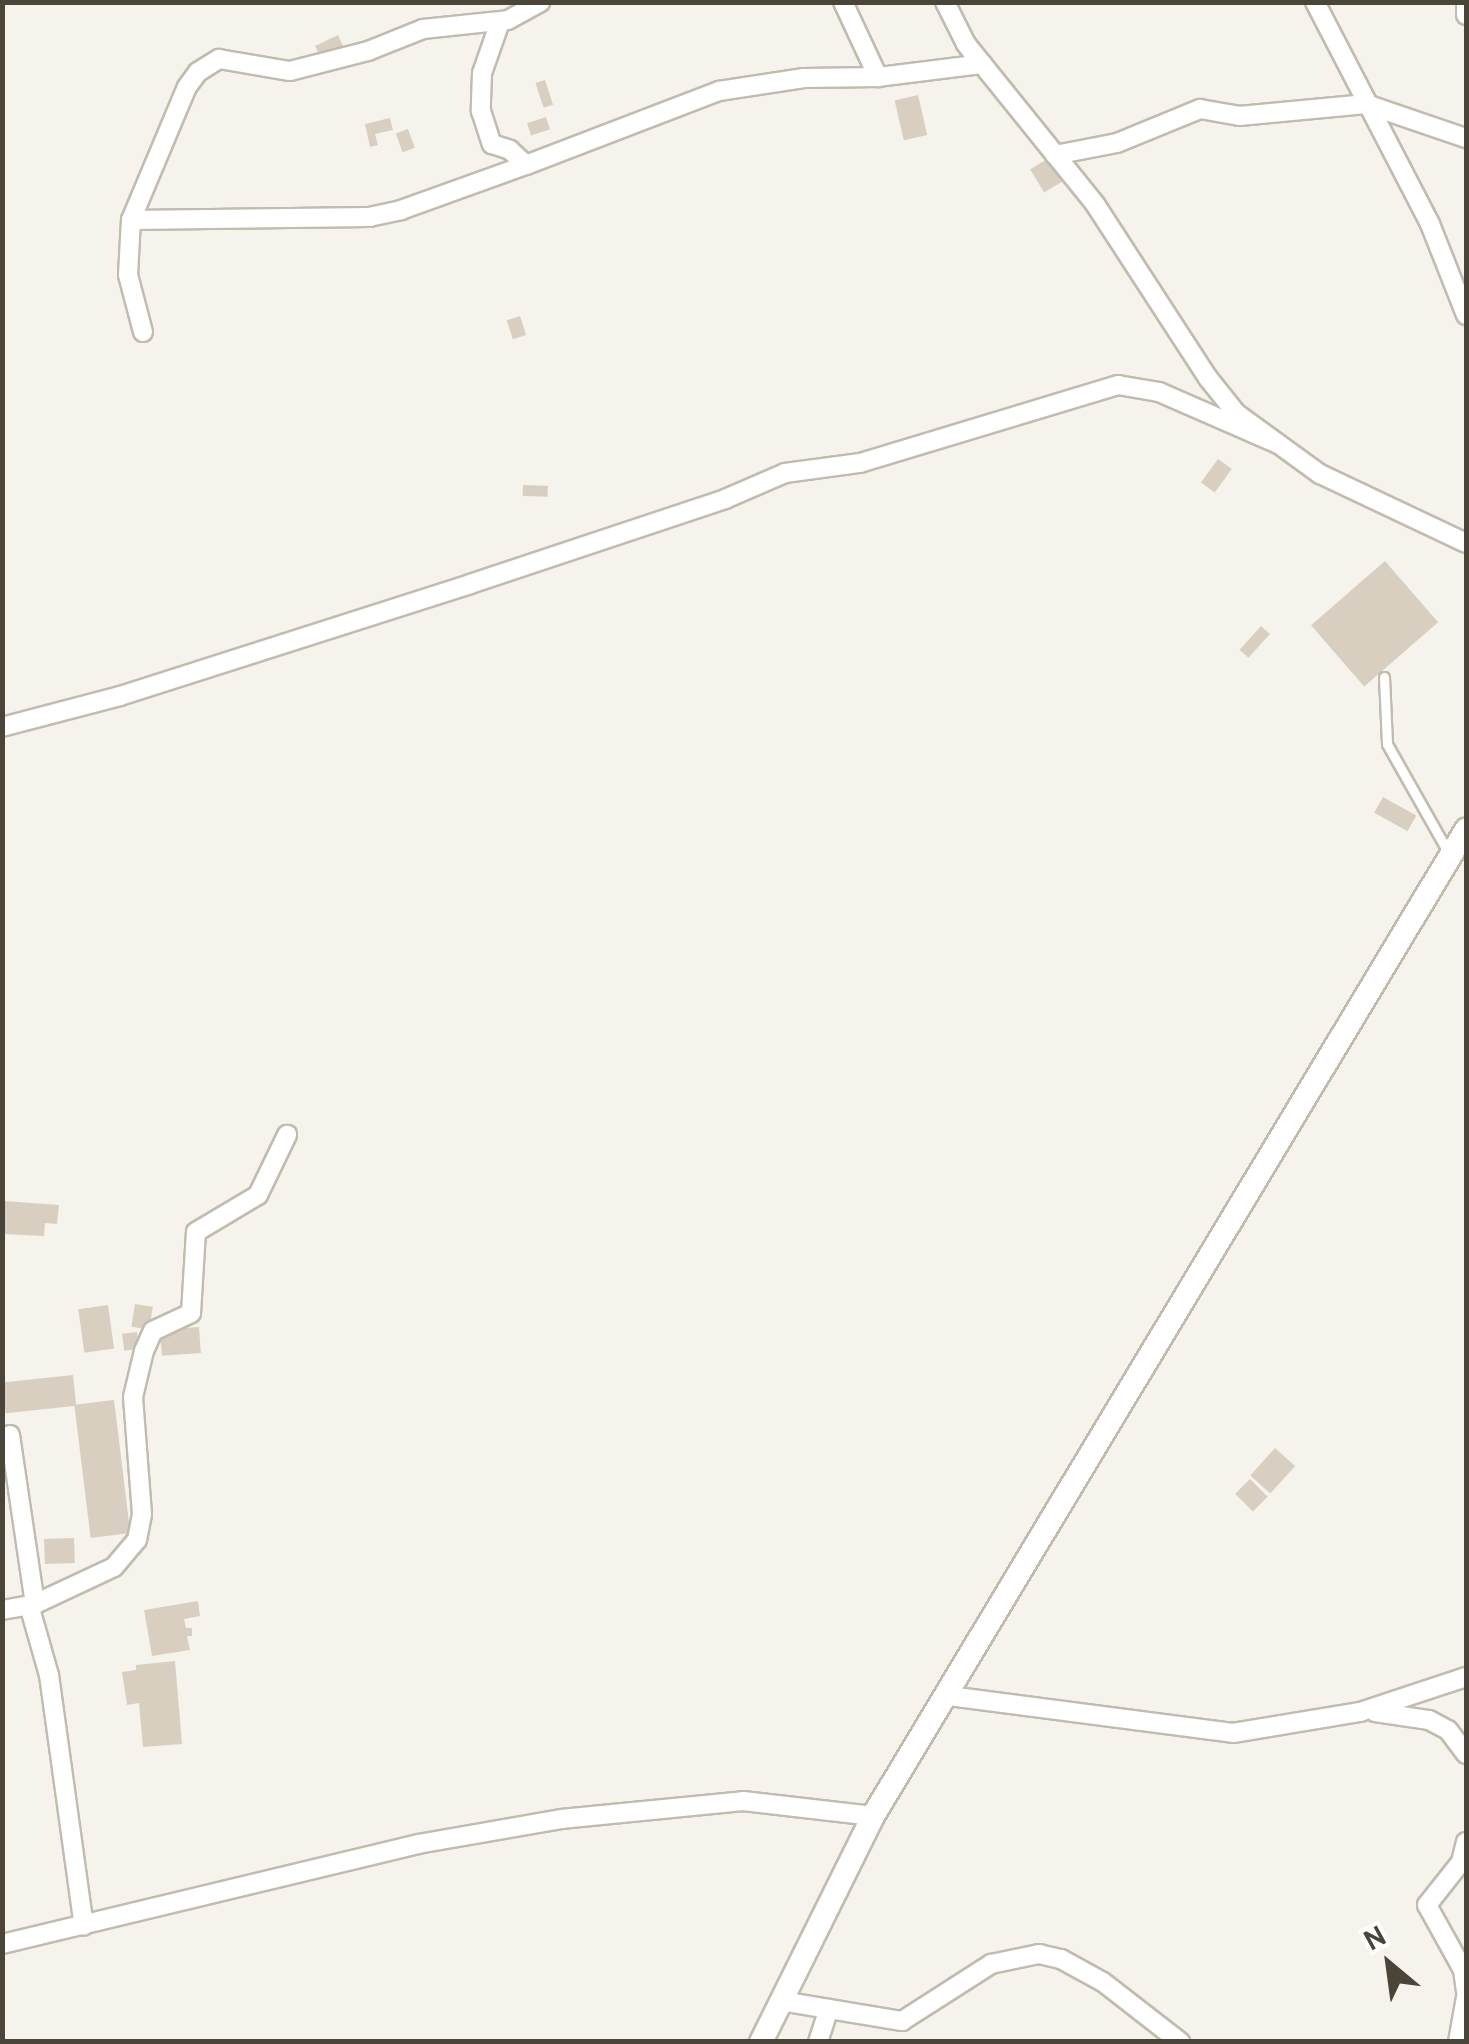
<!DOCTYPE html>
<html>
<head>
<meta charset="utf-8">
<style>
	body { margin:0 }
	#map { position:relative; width:1469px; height:2044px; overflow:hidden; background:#f6f3ec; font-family:Cabin,sans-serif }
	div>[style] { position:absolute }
	.building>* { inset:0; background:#d8cfc1; transform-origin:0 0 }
	.roads { filter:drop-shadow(2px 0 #c2bbae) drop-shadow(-2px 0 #c2bbae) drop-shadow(0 2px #c2bbae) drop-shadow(0 -2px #c2bbae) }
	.service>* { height:9px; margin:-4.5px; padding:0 4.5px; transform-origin:4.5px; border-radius:4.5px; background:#fff }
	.minor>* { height:18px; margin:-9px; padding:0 9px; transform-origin:9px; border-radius:9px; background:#fff }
	.tertiary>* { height:22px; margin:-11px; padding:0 11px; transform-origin:11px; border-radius:11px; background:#fff }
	span { translate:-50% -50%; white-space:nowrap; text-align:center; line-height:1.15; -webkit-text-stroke:8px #fff; paint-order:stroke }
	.frame { position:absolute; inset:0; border:5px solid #4b4439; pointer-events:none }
	.north { position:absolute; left:1339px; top:1914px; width:100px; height:100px; -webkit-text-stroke:8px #fff; paint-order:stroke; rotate:331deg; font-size:28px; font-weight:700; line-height:40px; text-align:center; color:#4b4439 }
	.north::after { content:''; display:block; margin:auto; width:35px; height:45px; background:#4b4439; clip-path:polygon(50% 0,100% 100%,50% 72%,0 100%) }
</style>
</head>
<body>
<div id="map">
	<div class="building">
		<div style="clip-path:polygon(338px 35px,345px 50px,320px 56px,315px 46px)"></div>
		<div style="left:545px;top:80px;width:26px;height:10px;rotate:72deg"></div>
		<div style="left:918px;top:95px;width:41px;height:24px;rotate:77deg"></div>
		<div style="left:546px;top:117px;width:13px;height:20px;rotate:72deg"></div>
		<div style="clip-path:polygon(390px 118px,393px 130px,375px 134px,378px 145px,370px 147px,365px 124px)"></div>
		<div style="left:408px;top:129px;width:20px;height:13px;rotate:70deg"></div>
		<div style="left:1049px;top:158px;width:27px;height:22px;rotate:59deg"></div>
		<div style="left:520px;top:316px;width:20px;height:14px;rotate:72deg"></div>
		<div style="left:1218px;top:459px;width:17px;height:29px;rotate:36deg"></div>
		<div style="left:523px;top:485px;width:25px;height:11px;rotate:2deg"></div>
		<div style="left:1385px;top:561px;width:81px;height:98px;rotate:49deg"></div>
		<div style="left:1261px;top:626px;width:12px;height:32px;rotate:42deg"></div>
		<div style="left:1383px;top:797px;width:38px;height:18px;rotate:29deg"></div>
		<div style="clip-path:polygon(4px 1201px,59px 1205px,57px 1224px,45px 1223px,44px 1236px,2px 1234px)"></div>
		<div style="left:135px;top:1304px;width:18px;height:23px;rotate:9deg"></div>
		<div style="left:108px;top:1305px;width:44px;height:30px;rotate:82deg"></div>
		<div style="left:199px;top:1327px;width:26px;height:39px;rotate:86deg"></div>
		<div style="left:137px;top:1332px;width:17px;height:15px;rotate:83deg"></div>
		<div style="left:73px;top:1375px;width:31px;height:71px;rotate:84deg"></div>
		<div style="left:114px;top:1400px;width:134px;height:40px;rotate:83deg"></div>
		<div style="left:1275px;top:1448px;width:27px;height:37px;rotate:42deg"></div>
		<div style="left:1250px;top:1479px;width:25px;height:21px;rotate:45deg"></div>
		<div style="left:74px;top:1538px;width:25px;height:30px;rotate:88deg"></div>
		<div style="clip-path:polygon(198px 1601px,200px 1616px,184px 1619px,186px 1628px,192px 1628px,192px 1636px,187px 1636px,190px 1650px,152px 1656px,144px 1610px)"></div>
		<div style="clip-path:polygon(175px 1661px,182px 1744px,143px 1747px,139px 1703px,127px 1705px,122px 1672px,136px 1670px,136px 1665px)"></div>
	</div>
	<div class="roads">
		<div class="service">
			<div style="left:1384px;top:677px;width:67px;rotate:87.4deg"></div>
			<div style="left:1387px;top:744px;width:124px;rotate:60.5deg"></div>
		</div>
		<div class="minor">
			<div style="left:843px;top:2px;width:83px;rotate:65deg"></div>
			<div style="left:945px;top:2px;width:47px;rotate:63.4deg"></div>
			<div style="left:966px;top:44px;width:206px;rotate:51.1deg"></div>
			<div style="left:1095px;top:204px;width:207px;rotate:57deg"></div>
			<div style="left:1208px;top:378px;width:45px;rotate:51.3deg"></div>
			<div style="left:1236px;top:413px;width:104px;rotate:36deg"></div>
			<div style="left:1320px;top:474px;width:161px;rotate:25.3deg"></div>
			<div style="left:1315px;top:2px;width:250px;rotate:62.6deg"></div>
			<div style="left:1430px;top:224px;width:98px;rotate:68.4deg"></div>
			<div style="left:1466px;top:2px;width:13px;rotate:90deg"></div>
			<div style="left:500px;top:22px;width:54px;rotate:109.4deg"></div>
			<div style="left:482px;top:73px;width:38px;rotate:92deg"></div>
			<div style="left:481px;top:111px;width:35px;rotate:72deg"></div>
			<div style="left:492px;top:144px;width:19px;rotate:18deg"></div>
			<div style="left:510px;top:150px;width:22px;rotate:43deg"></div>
			<div style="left:1055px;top:155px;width:63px;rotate:-11deg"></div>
			<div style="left:1117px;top:143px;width:90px;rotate:-22.3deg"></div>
			<div style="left:1200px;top:109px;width:40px;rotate:10deg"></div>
			<div style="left:1239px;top:116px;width:128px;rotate:-5.4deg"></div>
			<div style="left:1366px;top:104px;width:106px;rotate:18.8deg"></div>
			<div style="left:131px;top:220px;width:238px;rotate:-0.7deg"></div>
			<div style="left:369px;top:217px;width:33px;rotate:-12deg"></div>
			<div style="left:401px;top:210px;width:133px;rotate:-19.8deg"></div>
			<div style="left:526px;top:165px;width:207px;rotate:-21deg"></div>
			<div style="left:719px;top:91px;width:86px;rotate:-8.7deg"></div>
			<div style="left:804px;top:78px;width:74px;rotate:-0.8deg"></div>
			<div style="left:878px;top:77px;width:105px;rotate:-7.1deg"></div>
			<div style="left:143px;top:332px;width:59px;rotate:-104.7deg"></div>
			<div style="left:128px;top:275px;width:55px;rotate:-86.9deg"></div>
			<div style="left:131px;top:220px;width:144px;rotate:-67.2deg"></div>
			<div style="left:187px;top:87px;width:19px;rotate:-54deg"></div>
			<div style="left:198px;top:72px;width:25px;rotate:-32deg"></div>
			<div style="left:219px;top:59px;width:72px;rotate:9.6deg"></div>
			<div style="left:290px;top:71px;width:81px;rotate:-14.4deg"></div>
			<div style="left:368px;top:51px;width:59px;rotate:-21.8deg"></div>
			<div style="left:423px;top:29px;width:85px;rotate:-6deg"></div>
			<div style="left:508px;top:20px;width:37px;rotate:-29deg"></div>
			<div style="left:2px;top:727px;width:122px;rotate:-14.7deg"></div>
			<div style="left:120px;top:696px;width:367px;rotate:-17.7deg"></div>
			<div style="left:470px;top:584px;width:269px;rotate:-18.4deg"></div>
			<div style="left:725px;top:499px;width:65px;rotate:-23.4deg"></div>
			<div style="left:785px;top:473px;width:76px;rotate:-7.6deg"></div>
			<div style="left:860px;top:463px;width:270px;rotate:-16.8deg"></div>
			<div style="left:1118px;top:385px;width:42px;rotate:9.7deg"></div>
			<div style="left:1159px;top:392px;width:130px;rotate:23.6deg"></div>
			<div style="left:10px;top:1435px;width:171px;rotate:81.6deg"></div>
			<div style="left:29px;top:1605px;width:73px;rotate:74.1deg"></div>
			<div style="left:49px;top:1675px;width:253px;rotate:82.1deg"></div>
			<div style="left:2px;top:1610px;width:34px;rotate:-10deg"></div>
			<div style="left:35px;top:1604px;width:87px;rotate:-25.1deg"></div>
			<div style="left:114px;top:1567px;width:35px;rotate:-50deg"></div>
			<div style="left:137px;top:1540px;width:26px;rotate:-79deg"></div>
			<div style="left:142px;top:1514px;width:117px;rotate:-94.4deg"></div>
			<div style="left:133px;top:1397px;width:47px;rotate:-76.6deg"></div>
			<div style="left:144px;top:1351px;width:22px;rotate:-66deg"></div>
			<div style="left:153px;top:1331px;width:42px;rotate:-25.3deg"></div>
			<div style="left:191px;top:1313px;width:81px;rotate:-86.5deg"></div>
			<div style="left:196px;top:1232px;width:72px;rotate:-30.8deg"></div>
			<div style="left:258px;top:1195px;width:67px;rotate:-64.2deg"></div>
			<div style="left:949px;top:1696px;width:286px;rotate:7.4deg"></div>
			<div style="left:1233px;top:1733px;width:129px;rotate:-9.4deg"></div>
			<div style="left:1360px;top:1712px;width:112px;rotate:-18.3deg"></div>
			<div style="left:1375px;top:1712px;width:55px;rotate:8.4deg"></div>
			<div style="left:1429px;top:1720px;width:21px;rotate:28deg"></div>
			<div style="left:1448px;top:1730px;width:30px;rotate:53deg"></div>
			<div style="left:1466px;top:1842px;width:21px;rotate:104deg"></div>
			<div style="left:1461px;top:1862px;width:55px;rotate:128.3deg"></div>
			<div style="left:1427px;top:1905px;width:74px;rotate:61deg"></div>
			<div style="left:1463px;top:1970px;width:21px;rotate:82deg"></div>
			<div style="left:2px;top:1944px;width:428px;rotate:-13.5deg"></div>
			<div style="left:418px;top:1844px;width:145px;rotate:-9.9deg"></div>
			<div style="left:561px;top:1819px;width:183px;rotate:-5.6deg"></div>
			<div style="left:743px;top:1801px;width:131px;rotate:6.6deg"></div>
			<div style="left:781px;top:2001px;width:123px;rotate:9.4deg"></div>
			<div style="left:902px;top:2021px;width:106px;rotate:-32.6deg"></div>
			<div style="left:991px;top:1964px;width:49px;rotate:-11.8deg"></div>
			<div style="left:1039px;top:1954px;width:23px;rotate:13deg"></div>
			<div style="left:1061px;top:1959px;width:48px;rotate:28.7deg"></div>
			<div style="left:1103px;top:1982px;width:98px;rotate:37.9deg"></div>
			<div style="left:818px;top:2042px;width:35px;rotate:-72deg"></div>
			<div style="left:1458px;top:2042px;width:46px;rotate:-79.9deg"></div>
		</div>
		<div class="tertiary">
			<div style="left:761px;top:2042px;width:252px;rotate:-63.6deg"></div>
			<div style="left:873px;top:1816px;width:1151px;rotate:-58.98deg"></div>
		</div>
	</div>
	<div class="frame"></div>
	<div class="north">N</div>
</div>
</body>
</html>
